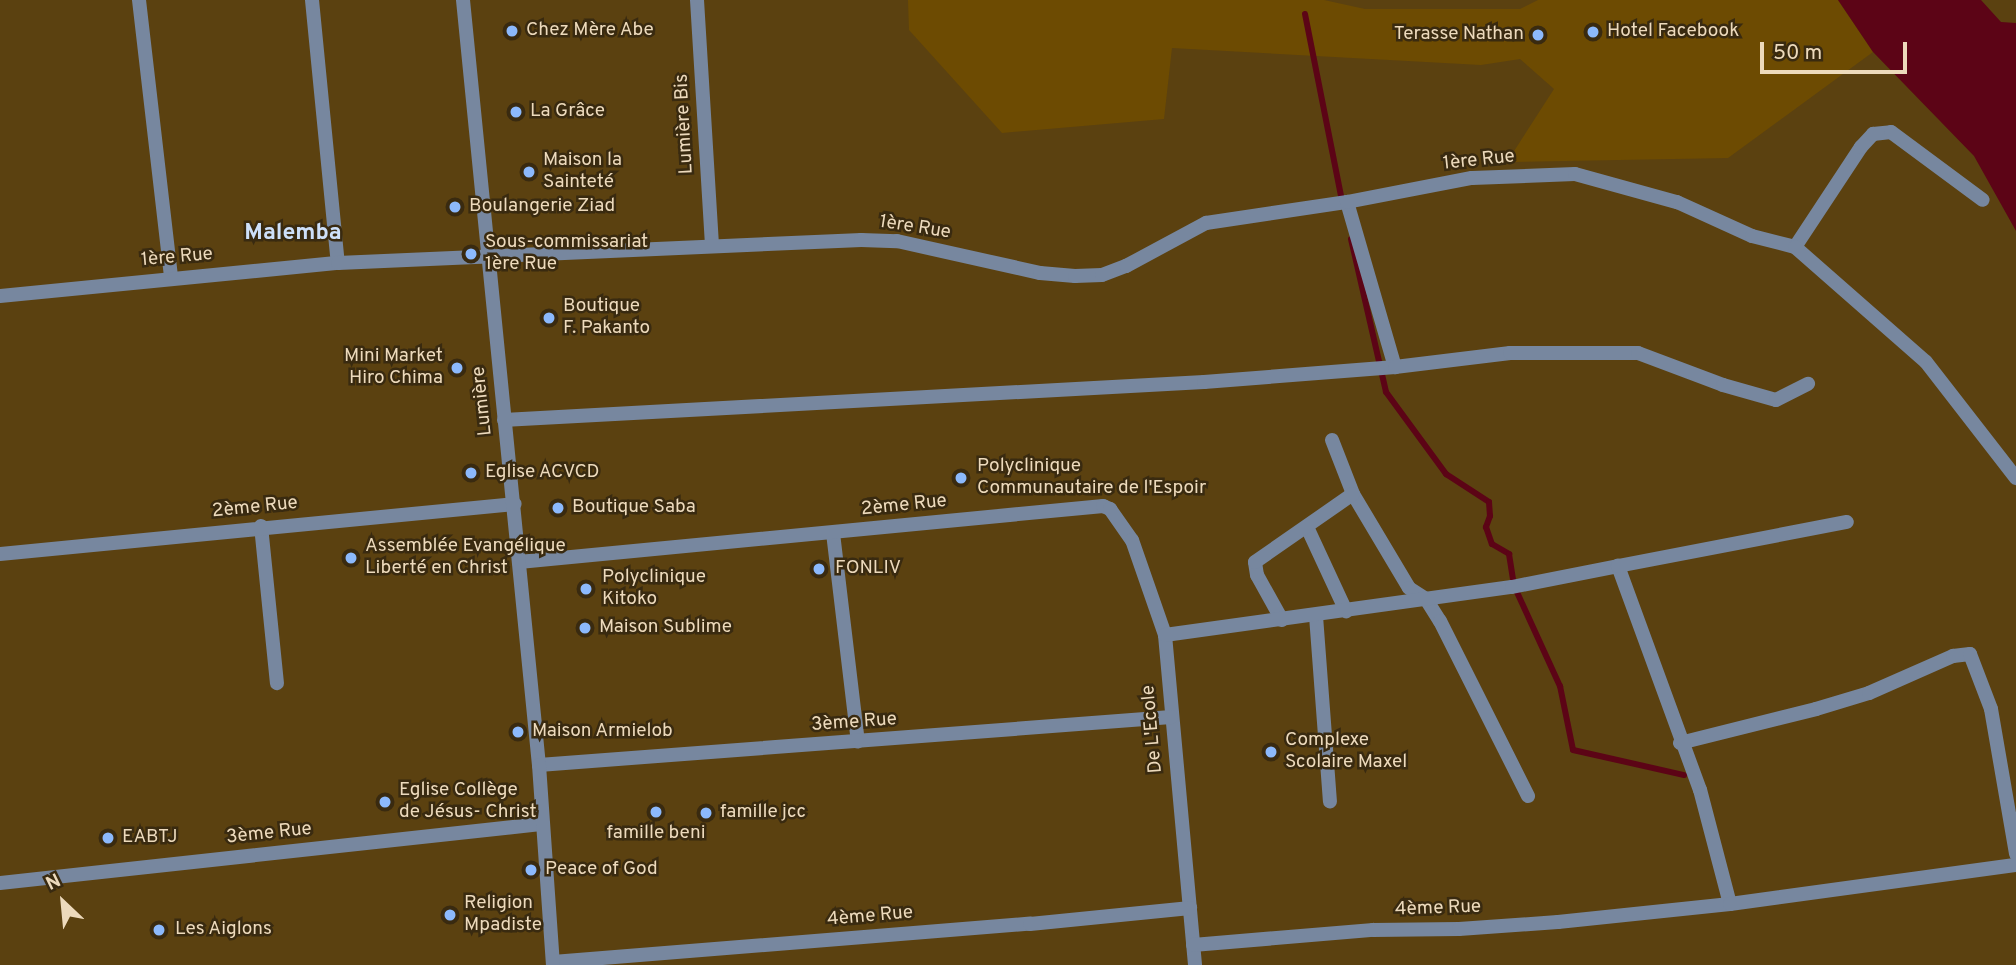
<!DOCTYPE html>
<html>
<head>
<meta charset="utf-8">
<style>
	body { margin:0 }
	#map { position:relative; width:2016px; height:965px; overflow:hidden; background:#5b4110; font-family:Overpass,sans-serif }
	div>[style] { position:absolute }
	.green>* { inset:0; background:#6d4b02 }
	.water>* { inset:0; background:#5c0416 }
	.stream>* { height:6px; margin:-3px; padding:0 3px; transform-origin:3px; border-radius:3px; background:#5c0416 }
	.minor>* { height:14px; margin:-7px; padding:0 7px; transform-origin:7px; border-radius:7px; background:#77879f }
	.tertiary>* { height:14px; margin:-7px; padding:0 7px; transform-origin:7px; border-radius:7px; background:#77879f }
	.dots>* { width:19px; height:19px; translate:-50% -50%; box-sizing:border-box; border:4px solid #392a10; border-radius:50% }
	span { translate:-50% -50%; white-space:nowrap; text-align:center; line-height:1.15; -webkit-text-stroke:5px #392a10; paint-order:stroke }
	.poi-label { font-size:19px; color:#eddabc }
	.left { translate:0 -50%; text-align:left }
	.right { translate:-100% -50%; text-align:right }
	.street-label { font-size:19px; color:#eddabc }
	.quarter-label { font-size:23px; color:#cee0f9; font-weight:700 }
	.north { position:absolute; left:28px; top:867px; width:70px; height:70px; -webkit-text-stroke:5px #392a10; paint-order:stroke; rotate:334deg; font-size:19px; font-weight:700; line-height:28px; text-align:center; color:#eddabc }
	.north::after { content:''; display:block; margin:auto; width:24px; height:32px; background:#eddabc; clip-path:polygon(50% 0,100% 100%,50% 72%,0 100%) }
	.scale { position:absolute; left:1760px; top:42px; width:147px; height:32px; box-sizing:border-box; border:4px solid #eddabc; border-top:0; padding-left:9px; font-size:21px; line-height:24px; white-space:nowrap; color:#eddabc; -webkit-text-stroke:5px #392a10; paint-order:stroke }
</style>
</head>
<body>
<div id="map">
	<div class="green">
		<div style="clip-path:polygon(908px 0,1324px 0,1365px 9px,1520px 9px,1538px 0,1838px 0,1873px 52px,1728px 158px,1507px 162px,1554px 89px,1520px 59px,1481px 65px,1172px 48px,1164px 119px,1002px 133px,909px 30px)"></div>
	</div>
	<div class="water">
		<div style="clip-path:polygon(1838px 0,1981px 0,2001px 22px,2016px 23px,2016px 231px,1974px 156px,1873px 52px)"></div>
	</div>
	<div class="stream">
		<div style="left:1305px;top:14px;width:191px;rotate:78.8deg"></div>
		<div style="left:1351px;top:239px;width:157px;rotate:77.1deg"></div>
		<div style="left:1386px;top:392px;width:102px;rotate:53.8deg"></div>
		<div style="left:1446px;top:474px;width:51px;rotate:33.1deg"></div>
		<div style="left:1489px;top:502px;width:14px;rotate:86deg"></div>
		<div style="left:1490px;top:516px;width:12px;rotate:110deg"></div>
		<div style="left:1486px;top:527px;width:18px;rotate:71deg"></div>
		<div style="left:1492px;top:544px;width:20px;rotate:30deg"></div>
		<div style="left:1509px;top:554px;width:25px;rotate:81deg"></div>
		<div style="left:1516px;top:590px;width:106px;rotate:65.4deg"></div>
		<div style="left:1560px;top:686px;width:65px;rotate:78.5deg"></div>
		<div style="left:1573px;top:750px;width:114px;rotate:12.7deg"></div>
	</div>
	<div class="minor">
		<div style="left:139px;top:0;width:279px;rotate:83.4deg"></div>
		<div style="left:312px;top:0;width:264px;rotate:84.4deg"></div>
		<div style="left:697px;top:0;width:246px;rotate:86.5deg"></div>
		<div style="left:1347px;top:202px;width:172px;rotate:73.8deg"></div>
		<div style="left:1795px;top:247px;width:120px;rotate:-56.6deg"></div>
		<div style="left:1861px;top:147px;width:18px;rotate:-47deg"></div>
		<div style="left:1873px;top:134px;width:18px;rotate:-6deg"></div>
		<div style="left:1891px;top:132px;width:114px;rotate:36.5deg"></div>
		<div style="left:0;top:296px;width:340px;rotate:-5.6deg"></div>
		<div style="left:338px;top:263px;width:524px;rotate:-2.52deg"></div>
		<div style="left:861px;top:240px;width:36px;rotate:2deg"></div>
		<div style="left:897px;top:241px;width:147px;rotate:12.6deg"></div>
		<div style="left:1040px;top:273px;width:35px;rotate:5deg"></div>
		<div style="left:1075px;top:276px;width:27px;rotate:-2deg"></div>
		<div style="left:1102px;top:275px;width:26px;rotate:-21deg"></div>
		<div style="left:1126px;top:266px;width:91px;rotate:-28.3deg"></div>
		<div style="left:1206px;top:223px;width:143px;rotate:-8.5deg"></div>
		<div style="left:1347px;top:202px;width:127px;rotate:-10.9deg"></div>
		<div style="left:1472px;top:178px;width:103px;rotate:-2.2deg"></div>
		<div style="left:1575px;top:174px;width:106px;rotate:15.4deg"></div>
		<div style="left:1677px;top:202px;width:82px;rotate:24.4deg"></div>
		<div style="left:1752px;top:236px;width:44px;rotate:14.3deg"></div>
		<div style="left:1795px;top:247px;width:174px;rotate:41.3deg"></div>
		<div style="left:1926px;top:362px;width:147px;rotate:52.2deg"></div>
		<div style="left:504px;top:420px;width:701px;rotate:-3.11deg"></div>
		<div style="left:1204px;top:382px;width:192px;rotate:-4.5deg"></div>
		<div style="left:1395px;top:367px;width:116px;rotate:-6.9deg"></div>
		<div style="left:1510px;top:353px;width:128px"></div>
		<div style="left:1638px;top:353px;width:91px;rotate:20.6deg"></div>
		<div style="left:1723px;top:385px;width:55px;rotate:15.8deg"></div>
		<div style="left:1776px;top:400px;width:36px;rotate:-27deg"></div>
		<div style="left:1332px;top:440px;width:58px;rotate:68.7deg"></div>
		<div style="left:1353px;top:494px;width:109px;rotate:59.2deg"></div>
		<div style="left:1409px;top:588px;width:20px;rotate:33deg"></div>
		<div style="left:1426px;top:599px;width:26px;rotate:58deg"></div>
		<div style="left:1440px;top:621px;width:196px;rotate:63.3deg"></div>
		<div style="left:261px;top:526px;width:158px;rotate:84.2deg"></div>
		<div style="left:1307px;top:527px;width:93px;rotate:65.1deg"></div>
		<div style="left:833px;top:533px;width:210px;rotate:83.2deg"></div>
		<div style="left:0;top:554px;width:517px;rotate:-5.55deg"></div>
		<div style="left:519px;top:562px;width:587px;rotate:-5.48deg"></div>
		<div style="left:1103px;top:506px;width:8px;rotate:23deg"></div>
		<div style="left:1110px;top:509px;width:38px;rotate:55deg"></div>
		<div style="left:1132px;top:540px;width:101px;rotate:70.8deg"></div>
		<div style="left:1165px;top:635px;width:331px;rotate:84.8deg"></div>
		<div style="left:1316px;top:616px;width:186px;rotate:85.7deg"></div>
		<div style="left:1282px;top:620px;width:51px;rotate:-119.1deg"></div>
		<div style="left:1257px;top:575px;width:13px;rotate:-99deg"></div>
		<div style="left:1255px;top:562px;width:119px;rotate:-34.8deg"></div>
		<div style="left:1165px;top:635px;width:350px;rotate:-7.9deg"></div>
		<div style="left:1512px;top:587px;width:108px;rotate:-11.2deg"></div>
		<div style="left:1680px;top:743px;width:140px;rotate:-14deg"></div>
		<div style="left:1816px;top:709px;width:55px;rotate:-16.8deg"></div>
		<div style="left:1869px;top:693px;width:92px;rotate:-23.8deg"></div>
		<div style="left:1953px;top:656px;width:17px;rotate:-7deg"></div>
		<div style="left:1970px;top:654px;width:59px;rotate:69.1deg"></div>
		<div style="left:1991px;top:709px;width:147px;rotate:80.2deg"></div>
		<div style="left:539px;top:765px;width:634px;rotate:-4.34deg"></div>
		<div style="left:0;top:883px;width:544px;rotate:-6.22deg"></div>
		<div style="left:1730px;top:904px;width:118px;rotate:-104.7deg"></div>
		<div style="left:1700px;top:790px;width:239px;rotate:-110.1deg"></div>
		<div style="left:1618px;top:566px;width:233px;rotate:-10.9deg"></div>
		<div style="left:1193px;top:945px;width:181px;rotate:-4.8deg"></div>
		<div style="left:1373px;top:930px;width:86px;rotate:-0.7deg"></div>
		<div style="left:1459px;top:929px;width:99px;rotate:-4deg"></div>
		<div style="left:1558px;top:922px;width:173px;rotate:-6deg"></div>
		<div style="left:1730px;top:904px;width:289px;rotate:-7.8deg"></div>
		<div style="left:553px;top:962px;width:479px;rotate:-4.6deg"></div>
		<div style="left:1030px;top:924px;width:161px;rotate:-5.7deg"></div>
	</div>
	<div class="tertiary">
		<div style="left:463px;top:0;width:769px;rotate:84.33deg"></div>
		<div style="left:539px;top:765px;width:200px;rotate:86deg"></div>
	</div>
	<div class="dots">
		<div style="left:512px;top:31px;background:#8cb9fc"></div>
		<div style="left:1593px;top:32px;background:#8cb9fc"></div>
		<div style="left:1538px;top:35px;background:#8cb9fc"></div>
		<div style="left:516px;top:112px;background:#8cb9fc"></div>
		<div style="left:529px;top:172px;background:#8cb9fc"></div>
		<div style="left:455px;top:207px;background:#8cb9fc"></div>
		<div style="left:471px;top:254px;background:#8cb9fc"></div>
		<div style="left:549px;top:318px;background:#8cb9fc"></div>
		<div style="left:457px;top:368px;background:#8cb9fc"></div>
		<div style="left:471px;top:473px;background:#8cb9fc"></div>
		<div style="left:961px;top:478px;background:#8cb9fc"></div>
		<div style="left:558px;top:508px;background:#8cb9fc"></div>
		<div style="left:351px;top:558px;background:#8cb9fc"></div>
		<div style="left:819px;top:569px;background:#8cb9fc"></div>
		<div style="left:586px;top:589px;background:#8cb9fc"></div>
		<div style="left:585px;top:628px;background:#8cb9fc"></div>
		<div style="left:518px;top:732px;background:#8cb9fc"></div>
		<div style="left:1271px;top:752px;background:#8cb9fc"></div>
		<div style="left:385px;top:802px;background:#8cb9fc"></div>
		<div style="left:656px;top:812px;background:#8cb9fc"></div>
		<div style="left:706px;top:813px;background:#8cb9fc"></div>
		<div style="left:108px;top:838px;background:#8cb9fc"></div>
		<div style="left:531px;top:870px;background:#8cb9fc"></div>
		<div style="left:450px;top:915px;background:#8cb9fc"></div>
		<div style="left:159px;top:930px;background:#8cb9fc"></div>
	</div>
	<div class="poi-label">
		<span class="left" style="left:526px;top:31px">Chez Mère Abe</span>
		<span class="left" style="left:1607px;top:32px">Hotel Facebook</span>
		<span class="right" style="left:1524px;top:35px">Terasse Nathan</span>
		<span class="left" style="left:530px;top:112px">La Grâce</span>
		<span class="left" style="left:543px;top:172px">Maison la<br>Sainteté</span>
		<span class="left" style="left:469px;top:207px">Boulangerie Ziad</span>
		<span class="left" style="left:485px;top:254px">Sous-commissariat<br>1ère Rue</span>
		<span class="left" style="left:563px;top:318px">Boutique<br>F. Pakanto</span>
		<span class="right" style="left:443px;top:368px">Mini Market<br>Hiro Chima</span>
		<span class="left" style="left:977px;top:478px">Polyclinique<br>Communautaire de l'Espoir</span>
		<span class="left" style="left:485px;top:473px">Eglise ACVCD</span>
		<span class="left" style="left:572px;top:508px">Boutique Saba</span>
		<span class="left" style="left:365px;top:558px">Assemblée Evangélique<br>Liberté en Christ</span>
		<span class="left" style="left:835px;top:569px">FONLIV</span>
		<span class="left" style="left:602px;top:589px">Polyclinique<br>Kitoko</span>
		<span class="left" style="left:599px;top:628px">Maison Sublime</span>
		<span class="left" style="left:532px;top:732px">Maison Armielob</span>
		<span class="left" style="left:1285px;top:752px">Complexe<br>Scolaire Maxel</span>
		<span class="left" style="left:399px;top:802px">Eglise Collège<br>de Jésus- Christ</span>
		<span class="left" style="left:720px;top:813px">famille jcc</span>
		<span style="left:656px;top:834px">famille beni</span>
		<span class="left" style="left:122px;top:838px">EABTJ</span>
		<span class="left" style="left:545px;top:870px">Peace of God</span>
		<span class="left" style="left:464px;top:915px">Religion<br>Mpadiste</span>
		<span class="left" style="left:175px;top:930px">Les Aiglons</span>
	</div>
	<div class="street-label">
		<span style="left:685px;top:124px;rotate:-93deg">Lumière Bis</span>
		<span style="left:1479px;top:161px;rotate:-6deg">1ère Rue</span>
		<span style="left:915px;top:228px;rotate:9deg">1ère Rue</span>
		<span style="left:177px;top:258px;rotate:-5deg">1ère Rue</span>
		<span style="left:483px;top:401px;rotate:-96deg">Lumière</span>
		<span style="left:904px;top:506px;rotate:-6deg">2ème Rue</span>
		<span style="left:255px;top:508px;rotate:-6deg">2ème Rue</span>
		<span style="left:854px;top:723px;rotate:-4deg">3ème Rue</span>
		<span style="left:1153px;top:729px;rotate:-95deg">De L'Ecole</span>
		<span style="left:269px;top:834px;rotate:-6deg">3ème Rue</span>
		<span style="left:1438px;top:909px;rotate:-2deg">4ème Rue</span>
		<span style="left:870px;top:917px;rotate:-5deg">4ème Rue</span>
	</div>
	<div class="quarter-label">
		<span style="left:293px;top:234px">Malemba</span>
	</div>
	<div class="north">N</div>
	<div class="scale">50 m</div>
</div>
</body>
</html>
